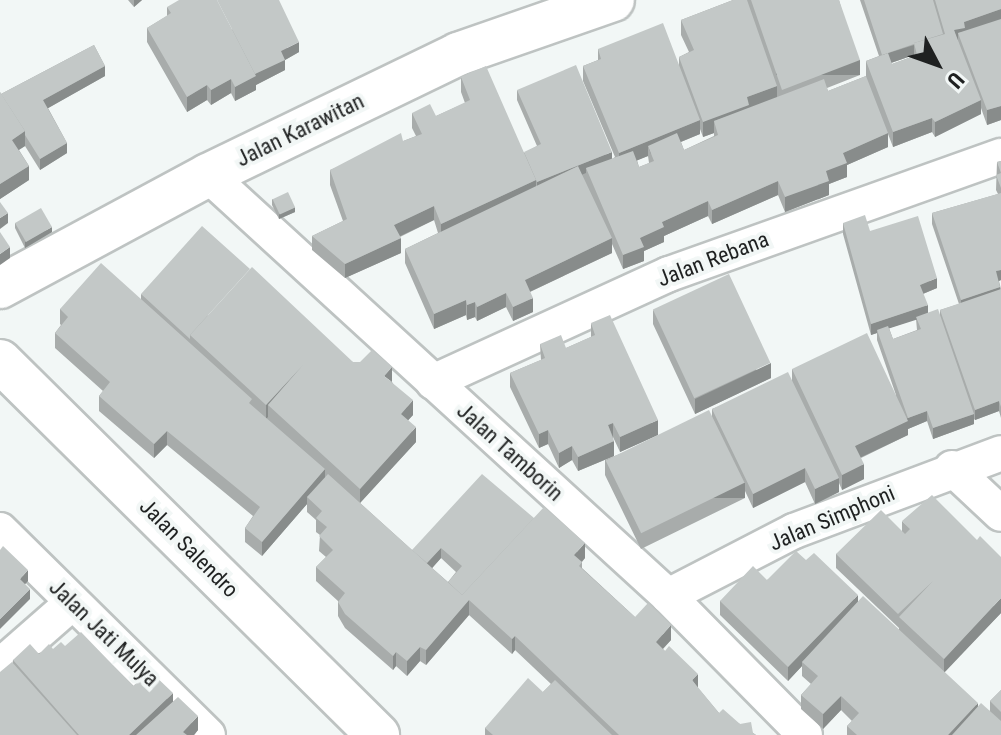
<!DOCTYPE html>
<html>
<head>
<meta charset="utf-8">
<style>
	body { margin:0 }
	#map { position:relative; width:1001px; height:735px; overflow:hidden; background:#f2f7f6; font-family:"Roboto Condensed",sans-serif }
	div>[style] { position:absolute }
	.roads { filter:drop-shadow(2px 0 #bec3c2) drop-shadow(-2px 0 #bec3c2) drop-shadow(0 2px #bec3c2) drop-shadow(0 -2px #bec3c2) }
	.minor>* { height:34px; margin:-17px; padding:0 17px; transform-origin:17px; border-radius:17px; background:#fff }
	.tertiary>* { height:42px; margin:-21px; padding:0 21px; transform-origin:21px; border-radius:21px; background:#fff }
	.wall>* { inset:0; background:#a8acab }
	.shaded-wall>* { inset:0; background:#888c8b; transform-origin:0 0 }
	.building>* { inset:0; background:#c3c8c7; transform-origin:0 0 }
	span { translate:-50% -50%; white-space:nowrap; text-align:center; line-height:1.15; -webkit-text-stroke:8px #f2f7f6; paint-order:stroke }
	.street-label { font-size:22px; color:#1f2121 }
	.north { position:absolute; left:897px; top:24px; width:80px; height:80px; -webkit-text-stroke:6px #f2f7f6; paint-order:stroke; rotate:131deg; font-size:22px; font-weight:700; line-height:32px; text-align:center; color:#1f2121 }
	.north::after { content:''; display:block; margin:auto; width:28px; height:36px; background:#1f2121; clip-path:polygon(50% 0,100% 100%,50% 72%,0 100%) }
</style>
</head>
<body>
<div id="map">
	<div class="roads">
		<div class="minor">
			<div style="left:208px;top:175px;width:624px;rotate:42.47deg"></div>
			<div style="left:668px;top:596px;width:195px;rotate:45.4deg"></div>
			<div style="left:433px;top:382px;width:260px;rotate:-24.6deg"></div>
			<div style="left:669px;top:274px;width:352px;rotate:-19.6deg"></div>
			<div style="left:952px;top:468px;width:67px;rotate:43.2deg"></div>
			<div style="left:0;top:530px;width:292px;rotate:44.6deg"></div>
			<div style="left:668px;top:596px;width:142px;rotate:-27.3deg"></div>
			<div style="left:794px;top:531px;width:221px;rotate:-20.6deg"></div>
			<div style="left:0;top:666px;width:96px;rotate:-41.2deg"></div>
		</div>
		<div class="tertiary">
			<div style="left:0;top:287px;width:236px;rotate:-28.3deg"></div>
			<div style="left:208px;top:175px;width:278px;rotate:-25.8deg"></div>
			<div style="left:458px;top:54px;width:164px;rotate:-19.2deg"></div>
			<div style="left:0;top:361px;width:532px;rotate:44.7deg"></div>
		</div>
	</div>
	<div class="wall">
		<div style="clip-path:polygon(128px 0,142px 0,134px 7px)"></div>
		<div style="clip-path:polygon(evenodd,733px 0,839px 0,860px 75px,827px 88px,828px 91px,866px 76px,866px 61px,879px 56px,860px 0,1001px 0,1001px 120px,987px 125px,981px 108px,981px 114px,935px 137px,932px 132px,893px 147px,888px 134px,888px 147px,847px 165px,847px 177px,829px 184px,829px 195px,785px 212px,778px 195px,712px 224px,708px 216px,664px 236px,664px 242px,644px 251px,644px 261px,623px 269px,612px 244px,612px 253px,530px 292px,533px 312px,513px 321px,506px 307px,477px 321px,475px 317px,467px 320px,466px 315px,434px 329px,405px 263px,405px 249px,438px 233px,434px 220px,400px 237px,401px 253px,345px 278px,312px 250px,312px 236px,343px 221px,330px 185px,330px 170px,416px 136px,412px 128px,412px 113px,436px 116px,465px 103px,461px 92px,461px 77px,524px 153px,537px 146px,517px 100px,517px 90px,612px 159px,615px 157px,583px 81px,583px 66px,598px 60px,598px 49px,679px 66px,679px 57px,689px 52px,681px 35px,681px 20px,733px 0,914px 55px,914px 56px,892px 64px,891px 63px,914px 55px,733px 0,700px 129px,703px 137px,714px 133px,714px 136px,684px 150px,681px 142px,700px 134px,700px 129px,733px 0,648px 156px,649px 163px,639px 167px,637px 160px,648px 156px)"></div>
		<div style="clip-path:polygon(167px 7px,299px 52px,285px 60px,285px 70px,256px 85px,256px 90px,235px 101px,231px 93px,211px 105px,207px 100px,187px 112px,147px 42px,147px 28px,167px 16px)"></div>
		<div style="clip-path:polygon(94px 45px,105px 66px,105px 76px,48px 108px,67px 143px,67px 153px,40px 170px,25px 146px,19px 150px,29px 166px,29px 180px,0 199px,0 92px,1px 94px)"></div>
		<div style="clip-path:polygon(evenodd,1001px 161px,1001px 280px,999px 281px,1001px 289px,1001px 418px,999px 411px,975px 420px,974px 419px,974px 424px,933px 439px,927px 421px,908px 429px,908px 435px,861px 458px,864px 479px,842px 490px,839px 483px,839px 492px,815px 504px,805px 482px,753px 508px,745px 491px,745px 498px,641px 549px,605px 475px,605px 460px,712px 416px,712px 409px,792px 380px,792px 369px,896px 395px,877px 340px,877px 333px,871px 335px,843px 234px,843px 223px,870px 231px,937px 288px,923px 294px,928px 313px,940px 316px,940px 310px,959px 304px,932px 224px,932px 213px,998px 194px,996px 190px,997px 162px,1001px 161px,916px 319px,917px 330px,893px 339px,889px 328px,916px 319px)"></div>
		<div style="clip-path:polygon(272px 199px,295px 212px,279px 219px,272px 205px)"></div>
		<div style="clip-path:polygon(15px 223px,52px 232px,25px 248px,15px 228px)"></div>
		<div style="clip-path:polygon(evenodd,141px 294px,353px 362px,392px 382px,413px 415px,408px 420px,416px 442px,360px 503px,412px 550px,534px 518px,585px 558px,582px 562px,582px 568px,635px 617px,671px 640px,663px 649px,698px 688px,719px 713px,740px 724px,756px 735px,485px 735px,485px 728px,543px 692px,551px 684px,515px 650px,512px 654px,469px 615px,426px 665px,420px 661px,407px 676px,396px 666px,393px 670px,345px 628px,338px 616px,338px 601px,316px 581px,316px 567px,326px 557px,319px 551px,320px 535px,316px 532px,316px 520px,307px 512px,307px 504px,262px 556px,245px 542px,245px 528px,253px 516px,167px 445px,154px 458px,99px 411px,99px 396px,103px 391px,55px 348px,55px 333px,61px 325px,60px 324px,60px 309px,141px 299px,141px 294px,441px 558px,456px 572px,448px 582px,432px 568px,441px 558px)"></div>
		<div style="clip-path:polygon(653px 310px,771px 378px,695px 414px,653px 324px)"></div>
		<div style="clip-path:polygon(591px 323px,658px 435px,620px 452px,613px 437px,614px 456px,578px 471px,572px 460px,559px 468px,548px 444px,539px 448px,510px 387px,510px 373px,541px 360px,540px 344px,566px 348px,591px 337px)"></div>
		<div style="clip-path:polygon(902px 521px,1001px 613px,944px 672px,978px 707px,990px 711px,990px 701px,1001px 690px,1001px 735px,847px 735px,847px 726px,852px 721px,841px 710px,823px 729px,801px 709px,801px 695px,811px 684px,802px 676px,802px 666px,788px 681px,720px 615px,720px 601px,767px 580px,806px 560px,858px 602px,899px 630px,899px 628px,836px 568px,836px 554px,902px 531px)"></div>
		<div style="clip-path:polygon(65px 646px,133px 686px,173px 701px,198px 730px,194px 735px,0 735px,13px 660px)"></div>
	</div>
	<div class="shaded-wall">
		<div style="clip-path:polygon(134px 0,142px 0,134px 7px)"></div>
		<div style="clip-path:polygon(1001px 9px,1001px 24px,958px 33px,958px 44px,954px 30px,964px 22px)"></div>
		<div style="clip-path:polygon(299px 42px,299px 52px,285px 60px,285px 70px,256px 85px,256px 90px,235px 101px,235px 87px,254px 75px,281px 51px)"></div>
		<div style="clip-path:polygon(914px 45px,914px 55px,882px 66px,882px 55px)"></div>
		<div style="left:860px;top:60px;width:15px;height:84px;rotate:90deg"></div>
		<div style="clip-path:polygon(105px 66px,105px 76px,43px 111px,43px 100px)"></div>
		<div style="clip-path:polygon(231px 79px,231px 93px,211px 105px,211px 90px)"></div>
		<div style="clip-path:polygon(207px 85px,207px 100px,187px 112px,187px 97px)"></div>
		<div style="clip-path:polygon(777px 86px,777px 100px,714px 121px,714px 133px,703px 137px,703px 122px,747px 97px)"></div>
		<div style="clip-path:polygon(981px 100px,981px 114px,935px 137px,935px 122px)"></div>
		<div style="clip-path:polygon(1001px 106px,1001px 120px,987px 125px,987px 110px)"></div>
		<div style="clip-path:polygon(932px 118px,932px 132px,893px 147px,893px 132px)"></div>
		<div style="clip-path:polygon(700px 120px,700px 134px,651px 154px,648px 146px,648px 156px,619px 168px,619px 153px)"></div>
		<div style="clip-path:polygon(25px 131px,25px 146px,12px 154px,12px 140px)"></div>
		<div style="clip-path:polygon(888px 133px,888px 147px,847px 165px,847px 177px,829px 184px,829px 195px,785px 212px,785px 197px,826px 171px,843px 153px)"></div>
		<div style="clip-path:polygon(67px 143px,67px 153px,40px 170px,40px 159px)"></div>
		<div style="clip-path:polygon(612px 152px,612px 163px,586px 168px,586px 173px,537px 193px,537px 182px)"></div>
		<div style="clip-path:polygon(29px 166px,29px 180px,0 199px,0 184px)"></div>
		<div style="clip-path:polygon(536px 180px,536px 195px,441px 238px,441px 224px)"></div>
		<div style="clip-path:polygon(778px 181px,778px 195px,712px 224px,712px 210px)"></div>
		<div style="clip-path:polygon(708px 201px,708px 216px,664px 236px,664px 242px,644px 251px,644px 261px,623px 269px,623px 255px,640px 238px,662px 222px)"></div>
		<div style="clip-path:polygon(434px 206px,434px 220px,394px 239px,394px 225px)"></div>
		<div style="clip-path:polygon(295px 207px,295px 212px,279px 219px,279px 214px)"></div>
		<div style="clip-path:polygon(8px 213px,8px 223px,0 229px,0 218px)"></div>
		<div style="clip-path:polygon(52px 227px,52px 232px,25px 248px,25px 242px)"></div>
		<div style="clip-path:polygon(401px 238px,401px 253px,345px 278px,345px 264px)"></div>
		<div style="clip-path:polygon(612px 238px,612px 253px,525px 294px,525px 280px)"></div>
		<div style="clip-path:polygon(10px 247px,10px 258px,0 265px,0 254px)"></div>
		<div style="clip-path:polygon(1001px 270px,1001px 280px,996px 282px,996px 271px)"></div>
		<div style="clip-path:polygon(937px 278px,937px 288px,920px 295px,920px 285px)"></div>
		<div style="clip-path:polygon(1000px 287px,1000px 298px,961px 311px,961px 300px)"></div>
		<div style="clip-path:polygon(506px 293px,506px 307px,477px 321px,477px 307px)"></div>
		<div style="clip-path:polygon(533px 298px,533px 312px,513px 321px,513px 307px)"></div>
		<div style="clip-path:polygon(466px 300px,466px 315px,434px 329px,434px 314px)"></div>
		<div style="clip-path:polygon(475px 302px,475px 317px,467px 320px,467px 305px)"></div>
		<div style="clip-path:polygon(928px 305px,928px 316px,878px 332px,877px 330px,877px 333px,871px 335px,871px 324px)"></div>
		<div style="clip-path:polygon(771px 363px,771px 378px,695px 414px,695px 399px)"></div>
		<div style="clip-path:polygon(303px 365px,268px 405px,268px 417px,266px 419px,266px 405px)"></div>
		<div style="clip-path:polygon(392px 367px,392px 382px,384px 376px)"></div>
		<div style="clip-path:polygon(413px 400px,413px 415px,401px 428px,401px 414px)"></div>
		<div style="clip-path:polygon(999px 401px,999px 411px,975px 420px,975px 410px)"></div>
		<div style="clip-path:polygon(927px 411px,927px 421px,908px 429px,908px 435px,855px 460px,855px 446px,908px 418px)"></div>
		<div style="clip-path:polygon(974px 414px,974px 424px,933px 439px,933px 428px)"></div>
		<div style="clip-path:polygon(658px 420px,658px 435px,620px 452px,620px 437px)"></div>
		<div style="clip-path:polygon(613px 423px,613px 437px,608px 425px)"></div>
		<div style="clip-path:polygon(416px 427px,416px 442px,360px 503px,360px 489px)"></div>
		<div style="clip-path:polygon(548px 430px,548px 444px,539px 448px,539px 434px)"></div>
		<div style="clip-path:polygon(167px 431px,167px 445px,154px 458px,154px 444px)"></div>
		<div style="clip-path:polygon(614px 441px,614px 456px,578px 471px,578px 457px)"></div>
		<div style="clip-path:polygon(572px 446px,572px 460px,559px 468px,559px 453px)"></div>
		<div style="clip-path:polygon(864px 464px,864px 479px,842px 490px,842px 475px)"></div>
		<div style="clip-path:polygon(805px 468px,805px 482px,753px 508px,753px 494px)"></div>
		<div style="clip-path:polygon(325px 469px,325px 484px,307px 497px,307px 504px,262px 556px,262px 542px)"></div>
		<div style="clip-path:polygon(839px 478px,839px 492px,815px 504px,815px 489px)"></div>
		<div style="left:745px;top:483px;width:15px;height:116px;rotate:90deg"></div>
		<div style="clip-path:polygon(585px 543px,585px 558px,574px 570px,574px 555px)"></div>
		<div style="clip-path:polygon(441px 548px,441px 558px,426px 575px,426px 564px)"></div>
		<div style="clip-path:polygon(28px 570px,28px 581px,20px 590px,20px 579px)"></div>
		<div style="clip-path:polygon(30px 589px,30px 599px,0 629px,0 619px)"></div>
		<div style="clip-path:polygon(858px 595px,858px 610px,802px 662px,802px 666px,788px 681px,788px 667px)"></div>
		<div style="clip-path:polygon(1001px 598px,1001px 613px,944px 673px,944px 659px)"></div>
		<div style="clip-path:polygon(469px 600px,469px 615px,426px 665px,426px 650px)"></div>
		<div style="clip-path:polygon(671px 625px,671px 640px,656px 656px,656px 642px)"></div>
		<div style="clip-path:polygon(515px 636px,515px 650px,512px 654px,512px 639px)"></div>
		<div style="clip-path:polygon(420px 647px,420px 661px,407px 676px,407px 661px)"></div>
		<div style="clip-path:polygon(396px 652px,396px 666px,393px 670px,393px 656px)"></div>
		<div style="clip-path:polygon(698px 674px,698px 689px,692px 680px)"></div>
		<div style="clip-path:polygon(173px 693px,173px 707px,144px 735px,129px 735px)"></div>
		<div style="clip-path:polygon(841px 696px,841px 710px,823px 729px,823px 714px)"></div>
		<div style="clip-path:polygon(978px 703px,978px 718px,962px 735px,948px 735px)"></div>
		<div style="clip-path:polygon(198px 716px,198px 730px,194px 735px,183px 735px,183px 732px)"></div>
	</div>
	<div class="building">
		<div style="clip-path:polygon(179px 0,217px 0,256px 76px,235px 87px,231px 79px,211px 90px,207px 85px,187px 97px,147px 28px,171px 13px,167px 7px)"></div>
		<div style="clip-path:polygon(217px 0,279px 0,299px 42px,281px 51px,285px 60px,255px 74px)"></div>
		<div style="clip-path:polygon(733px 0,747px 0,777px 86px,747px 97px,749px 105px,703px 122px,679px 57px,694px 50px,681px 20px)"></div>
		<div style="clip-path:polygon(751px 0,839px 0,860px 60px,782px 90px)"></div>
		<div style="clip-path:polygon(864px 0,933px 0,943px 34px,914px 43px,914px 44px,882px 55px)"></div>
		<div style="clip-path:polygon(935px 0,1001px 0,1001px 9px,964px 22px,965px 28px,954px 30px,981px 100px,935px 122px,932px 118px,893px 132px,866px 61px,888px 53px,892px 64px,917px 55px,914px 43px,945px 34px)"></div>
		<div style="clip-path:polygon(1001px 19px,1001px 106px,987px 110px,958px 33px)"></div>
		<div style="clip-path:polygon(663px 23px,700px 120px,619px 153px,583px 66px,601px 59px,598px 49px)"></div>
		<div style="clip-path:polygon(94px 45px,105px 66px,43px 100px,67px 143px,40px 159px,25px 135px,25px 131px,1px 94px)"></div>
		<div style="clip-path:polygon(576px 65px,612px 152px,537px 182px,524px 152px,541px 144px,517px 90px)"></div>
		<div style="clip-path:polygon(486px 66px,536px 180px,441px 224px,434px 206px,394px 225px,401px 238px,345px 264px,312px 236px,347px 219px,330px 170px,401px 133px,403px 141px,422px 134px,412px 113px,430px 104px,436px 116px,470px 100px,461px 77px)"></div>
		<div style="clip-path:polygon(866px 76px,888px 133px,843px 153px,847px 163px,826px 171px,829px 181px,785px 197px,778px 181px,712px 210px,708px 201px,662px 222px,664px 227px,640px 238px,644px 247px,623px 255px,586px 168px,633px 151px,639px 167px,654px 161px,648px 146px,677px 133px,684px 150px,718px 135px,714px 121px,824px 79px,828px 91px)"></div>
		<div style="clip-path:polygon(0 92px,25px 131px,12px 140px,29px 166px,0 184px)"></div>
		<div style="clip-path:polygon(1001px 161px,1001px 173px,997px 162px)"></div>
		<div style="clip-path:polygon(578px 166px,612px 238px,525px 280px,533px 298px,513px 307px,506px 293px,477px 307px,475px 302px,467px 305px,466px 300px,434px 314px,405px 249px)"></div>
		<div style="clip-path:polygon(1001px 173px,1001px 188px,996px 175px)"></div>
		<div style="left:288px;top:192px;width:17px;height:17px;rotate:65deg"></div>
		<div style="clip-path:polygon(1001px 193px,1001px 270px,996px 271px,1000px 287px,961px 300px,932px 213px)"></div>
		<div style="clip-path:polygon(0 202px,8px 213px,0 218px)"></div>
		<div style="left:41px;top:208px;width:22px;height:30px;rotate:60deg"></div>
		<div style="clip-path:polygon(865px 215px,870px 231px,918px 216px,937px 278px,920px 285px,928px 305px,871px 324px,843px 223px)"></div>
		<div style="clip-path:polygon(202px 226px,250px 269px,190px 335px,190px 339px,141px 294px)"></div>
		<div style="clip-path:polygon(0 232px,10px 247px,0 254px)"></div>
		<div style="clip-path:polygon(101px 263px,252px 399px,249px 403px,325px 469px,262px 542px,245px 528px,260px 507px,167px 431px,154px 444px,99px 396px,110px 382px,55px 333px,68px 317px,60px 309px)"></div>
		<div style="clip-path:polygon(252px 267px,353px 362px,360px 362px,372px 350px,392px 367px,384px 376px,413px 400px,401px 414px,416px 427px,360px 489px,268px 405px,303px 365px,266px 405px,190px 335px)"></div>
		<div style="left:729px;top:274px;width:98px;height:84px;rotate:65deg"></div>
		<div style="clip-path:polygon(1001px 289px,1001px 407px,999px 401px,975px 410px,940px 310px)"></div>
		<div style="clip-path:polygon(938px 309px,974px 414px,933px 428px,927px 411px,908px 418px,877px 330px,888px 326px,893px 339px,921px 329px,916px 317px)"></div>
		<div style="clip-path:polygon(610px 315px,658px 420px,620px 437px,613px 423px,608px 425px,614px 441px,578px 457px,572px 446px,559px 453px,548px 430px,539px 434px,510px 373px,545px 358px,540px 344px,561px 335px,566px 348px,595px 335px,591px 323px)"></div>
		<div style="clip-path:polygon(867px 333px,908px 421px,855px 446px,864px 464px,842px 475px,792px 369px)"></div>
		<div style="clip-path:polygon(788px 372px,839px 478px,815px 489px,805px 468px,753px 494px,712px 409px)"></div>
		<div style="left:709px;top:410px;width:81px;height:115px;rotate:64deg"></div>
		<div style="clip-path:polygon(328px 474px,462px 595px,544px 507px,585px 543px,574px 555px,582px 562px,579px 566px,635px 617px,648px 603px,671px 625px,656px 642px,665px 651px,669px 646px,698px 674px,692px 680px,719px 713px,723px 709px,740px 724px,751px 722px,753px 733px,756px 735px,619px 735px,515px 636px,512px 639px,469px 600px,426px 650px,420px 647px,407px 661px,396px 652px,393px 656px,345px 614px,338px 602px,345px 593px,316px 567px,333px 550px,319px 536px,327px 527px,316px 518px,322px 511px,307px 497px)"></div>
		<div style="clip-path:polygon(482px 474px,534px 518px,462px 595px,448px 582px,462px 566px,441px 548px,427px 563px,412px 550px)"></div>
		<div style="clip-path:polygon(932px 495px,977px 540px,980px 536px,1001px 557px,1001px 598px,944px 659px,899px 617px,933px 581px,898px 614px,836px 554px,881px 510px,905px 534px,910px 529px,902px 521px)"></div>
		<div style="clip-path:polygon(3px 546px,28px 570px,20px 579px,30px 589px,0 619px,0 550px)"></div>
		<div style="clip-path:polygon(796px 551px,806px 560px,814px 553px,858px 595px,788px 667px,720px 601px,753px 566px,767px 580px)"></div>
		<div style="clip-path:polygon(863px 596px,978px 703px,948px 735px,857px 735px,847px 726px,859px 713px,841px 696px,823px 714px,801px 695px,818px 676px,802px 662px)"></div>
		<div style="clip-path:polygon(81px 632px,133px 686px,150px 671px,173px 693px,129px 735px,79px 735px,13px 660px,30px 644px,39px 654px,49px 644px,53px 649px,61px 642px,65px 646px)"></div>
		<div style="clip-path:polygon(12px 662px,77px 735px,0 735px,0 672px)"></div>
		<div style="clip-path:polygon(528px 678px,543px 692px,555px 680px,612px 735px,493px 735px,485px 728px)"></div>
		<div style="clip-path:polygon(1001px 690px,1001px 712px,990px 701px)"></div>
		<div style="clip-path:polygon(178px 697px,198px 716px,183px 732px,187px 735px,136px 735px)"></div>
		<div style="clip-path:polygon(981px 703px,1001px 721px,1001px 735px,952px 735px)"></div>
	</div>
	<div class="street-label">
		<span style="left:300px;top:130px;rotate:-26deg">Jalan Karawitan</span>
		<span style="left:713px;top:259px;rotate:-21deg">Jalan Rebana</span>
		<span style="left:510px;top:452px;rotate:42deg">Jalan Tamborin</span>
		<span style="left:832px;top:518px;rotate:-23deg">Jalan Simphoni</span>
		<span style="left:189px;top:548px;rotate:45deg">Jalan Salendro</span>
		<span style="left:104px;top:633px;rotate:44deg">Jalan Jati Mulya</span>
	</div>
	<div class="north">U</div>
</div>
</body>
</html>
